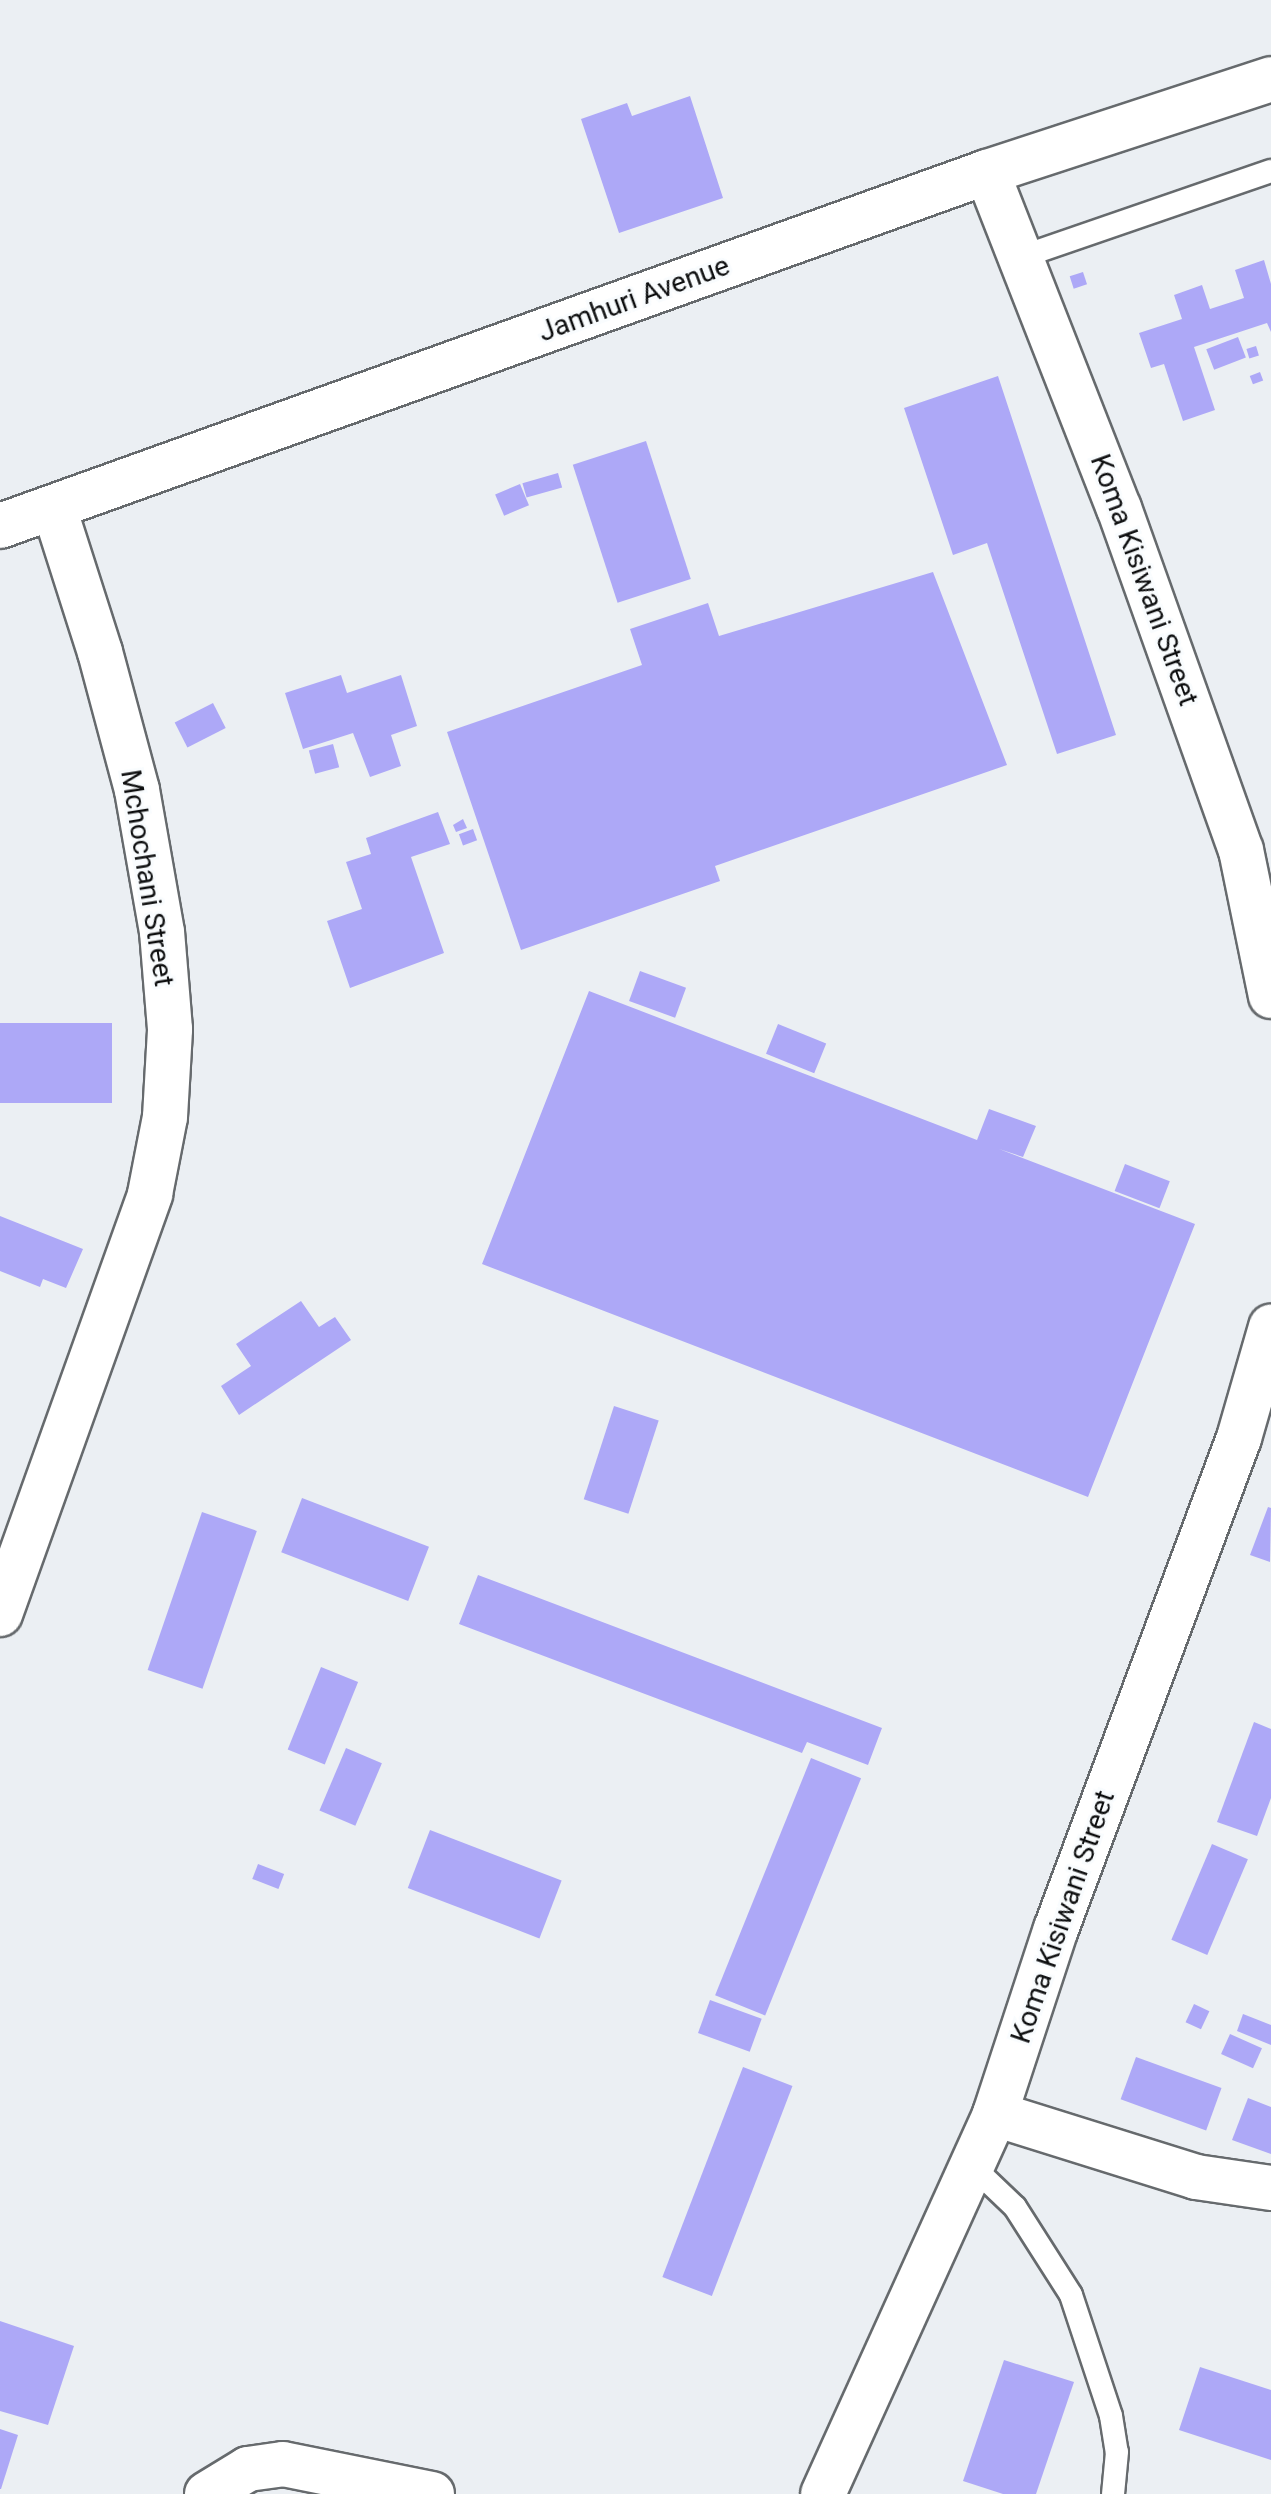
<!DOCTYPE html>
<html>
<head>
<meta charset="utf-8">
<style>
	body { margin:0 }
	#map { position:relative; width:1271px; height:2494px; overflow:hidden; background:#ebeff3; font-family:Roboto,sans-serif }
	div>[style] { position:absolute }
	.building>* { inset:0; background:#ada8f7; transform-origin:0 0 }
	.roads { filter:drop-shadow(2px 0 #666a6d) drop-shadow(-2px 0 #666a6d) drop-shadow(0 2px #666a6d) drop-shadow(0 -2px #666a6d) }
	.service>* { height:22px; margin:-11px; padding:0 11px; transform-origin:11px; border-radius:11px; background:#fff }
	.minor>* { height:44px; margin:-22px; padding:0 22px; transform-origin:22px; border-radius:22px; background:#fff }
	.tertiary>* { height:44px; margin:-22px; padding:0 22px; transform-origin:22px; border-radius:22px; background:#fff }
	span { translate:-50% -50%; white-space:nowrap; text-align:center; line-height:1.15; -webkit-text-stroke:6px #f9fcfe; paint-order:stroke }
	.street-label { font-size:28px; color:#0d0e0f }
</style>
</head>
<body>
<div id="map">
	<div class="building">
		<div style="clip-path:polygon(690px 96px,723px 198px,619px 233px,581px 119px,627px 103px,632px 116px)"></div>
		<div style="clip-path:polygon(1264px 260px,1271px 284px,1271px 332px,1267px 323px,1194px 347px,1215px 410px,1183px 421px,1164px 364px,1151px 368px,1139px 333px,1182px 319px,1174px 295px,1202px 285px,1210px 309px,1244px 298px,1235px 270px)"></div>
		<div style="left:1083px;top:272px;width:13px;height:14px;rotate:72deg"></div>
		<div style="left:1238px;top:337px;width:22px;height:34px;rotate:69deg"></div>
		<div style="left:1256px;top:346px;width:10px;height:10px;rotate:73deg"></div>
		<div style="left:1260px;top:372px;width:9px;height:11px;rotate:69deg"></div>
		<div style="clip-path:polygon(998px 376px,1116px 735px,1057px 754px,987px 543px,953px 555px,904px 408px)"></div>
		<div style="left:646px;top:441px;width:145px;height:77px;rotate:72deg"></div>
		<div style="left:558px;top:473px;width:15px;height:37px;rotate:74deg"></div>
		<div style="left:520px;top:484px;width:23px;height:27px;rotate:67deg"></div>
		<div style="clip-path:polygon(933px 572px,1007px 765px,715px 866px,720px 881px,521px 950px,447px 732px,642px 665px,630px 629px,708px 603px,719px 636px)"></div>
		<div style="clip-path:polygon(341px 675px,347px 693px,401px 675px,417px 726px,391px 735px,401px 766px,370px 777px,353px 733px,303px 749px,285px 693px)"></div>
		<div style="left:213px;top:703px;width:28px;height:43px;rotate:63deg"></div>
		<div style="left:333px;top:744px;width:24px;height:25px;rotate:75deg"></div>
		<div style="clip-path:polygon(438px 812px,450px 844px,411px 857px,444px 953px,350px 988px,327px 921px,362px 909px,346px 862px,371px 854px,366px 838px)"></div>
		<div style="clip-path:polygon(463px 819px,467px 828px,456px 832px,453px 825px)"></div>
		<div style="left:473px;top:829px;width:12px;height:15px;rotate:70deg"></div>
		<div style="left:640px;top:971px;width:49px;height:32px;rotate:20deg"></div>
		<div style="clip-path:polygon(589px 991px,977px 1140px,989px 1109px,1036px 1126px,1023px 1157px,999px 1149px,1195px 1224px,1088px 1497px,482px 1264px)"></div>
		<div style="left:112px;top:1023px;width:80px;height:112px;rotate:90deg"></div>
		<div style="left:778px;top:1024px;width:52px;height:32px;rotate:22deg"></div>
		<div style="left:1125px;top:1164px;width:48px;height:29px;rotate:21deg"></div>
		<div style="clip-path:polygon(0 1216px,83px 1249px,66px 1288px,43px 1279px,40px 1287px,0 1271px)"></div>
		<div style="clip-path:polygon(301px 1301px,319px 1327px,335px 1317px,351px 1340px,239px 1415px,221px 1386px,251px 1366px,236px 1344px)"></div>
		<div style="left:614px;top:1406px;width:47px;height:98px;rotate:18deg"></div>
		<div style="left:302px;top:1498px;width:136px;height:58px;rotate:21deg"></div>
		<div style="clip-path:polygon(1268px 1507px,1271px 1508px,1270px 1562px,1250px 1555px)"></div>
		<div style="left:202px;top:1512px;width:58px;height:167px;rotate:19deg"></div>
		<div style="clip-path:polygon(478px 1575px,882px 1728px,868px 1765px,807px 1742px,802px 1753px,459px 1624px)"></div>
		<div style="left:321px;top:1667px;width:40px;height:89px;rotate:22deg"></div>
		<div style="clip-path:polygon(1254px 1722px,1271px 1729px,1271px 1798px,1257px 1836px,1217px 1822px)"></div>
		<div style="left:346px;top:1748px;width:39px;height:68px;rotate:23deg"></div>
		<div style="left:811px;top:1758px;width:54px;height:256px;rotate:22deg"></div>
		<div style="left:430px;top:1830px;width:141px;height:62px;rotate:21deg"></div>
		<div style="left:1212px;top:1844px;width:39px;height:104px;rotate:23deg"></div>
		<div style="left:258px;top:1864px;width:28px;height:16px;rotate:21deg"></div>
		<div style="left:710px;top:2000px;width:55px;height:35px;rotate:20deg"></div>
		<div style="left:1194px;top:2004px;width:17px;height:20px;rotate:25deg"></div>
		<div style="clip-path:polygon(1243px 2014px,1271px 2025px,1271px 2045px,1237px 2031px)"></div>
		<div style="left:1230px;top:2034px;width:35px;height:22px;rotate:24deg"></div>
		<div style="left:1136px;top:2057px;width:91px;height:45px;rotate:20deg"></div>
		<div style="left:743px;top:2067px;width:53px;height:225px;rotate:21deg"></div>
		<div style="clip-path:polygon(1248px 2098px,1271px 2107px,1271px 2154px,1232px 2140px)"></div>
		<div style="clip-path:polygon(0 2321px,74px 2346px,48px 2425px,0 2411px)"></div>
		<div style="clip-path:polygon(1004px 2360px,1074px 2382px,1036px 2494px,1003px 2494px,963px 2481px)"></div>
		<div style="clip-path:polygon(1200px 2367px,1271px 2390px,1271px 2460px,1179px 2430px)"></div>
		<div style="clip-path:polygon(0 2429px,18px 2435px,1px 2489px,0 2489px)"></div>
	</div>
	<div class="roads">
		<div class="service">
			<div style="left:1021px;top:257px;width:264px;rotate:-19deg"></div>
			<div style="left:972px;top:2166px;width:59px;rotate:43.6deg"></div>
			<div style="left:1015px;top:2207px;width:104px;rotate:57.5deg"></div>
			<div style="left:1071px;top:2295px;width:127px;rotate:71.7deg"></div>
			<div style="left:1111px;top:2416px;width:36px;rotate:81deg"></div>
			<div style="left:1117px;top:2452px;width:42px;rotate:95.4deg"></div>
		</div>
		<div class="minor">
			<div style="left:987px;top:172px;width:361px;rotate:68.6deg"></div>
			<div style="left:1119px;top:508px;width:363px;rotate:70.4deg"></div>
			<div style="left:1241px;top:850px;width:149px;rotate:78.4deg"></div>
			<div style="left:0;top:1614px;width:446px;rotate:-70.3deg"></div>
			<div style="left:150px;top:1194px;width:78px;rotate:-79deg"></div>
			<div style="left:165px;top:1117px;width:88px;rotate:-86.7deg"></div>
			<div style="left:170px;top:1029px;width:97px;rotate:-94.7deg"></div>
			<div style="left:162px;top:932px;width:144px;rotate:-100deg"></div>
			<div style="left:137px;top:790px;width:143px;rotate:-105deg"></div>
			<div style="left:100px;top:652px;width:151px;rotate:-107.7deg"></div>
			<div style="left:995px;top:2114px;width:211px;rotate:17.4deg"></div>
			<div style="left:1196px;top:2177px;width:76px;rotate:8.3deg"></div>
			<div style="left:207px;top:2494px;width:48px;rotate:-31.4deg"></div>
			<div style="left:248px;top:2469px;width:35px;rotate:-8deg"></div>
			<div style="left:283px;top:2464px;width:152px;rotate:11.4deg"></div>
			<div style="left:823px;top:2494px;width:417px;rotate:-65.6deg"></div>
			<div style="left:995px;top:2114px;width:195px;rotate:-71.8deg"></div>
			<div style="left:1056px;top:1929px;width:524px;rotate:-69.56deg"></div>
			<div style="left:1239px;top:1438px;width:116px;rotate:-73.9deg"></div>
		</div>
		<div class="tertiary">
			<div style="left:0;top:526px;width:1049px;rotate:-19.73deg"></div>
			<div style="left:987px;top:172px;width:299px;rotate:-18.1deg"></div>
		</div>
	</div>
	<div class="street-label">
		<span style="left:634px;top:299px;rotate:-20deg">Jamhuri Avenue</span>
		<span style="left:1144px;top:580px;rotate:70deg">Koma Kisiwani Street</span>
		<span style="left:147px;top:878px;rotate:81deg">Mchochani Street</span>
		<span style="left:1063px;top:1917px;rotate:-71deg">Koma Kisiwani Street</span>
	</div>
</div>
</body>
</html>
